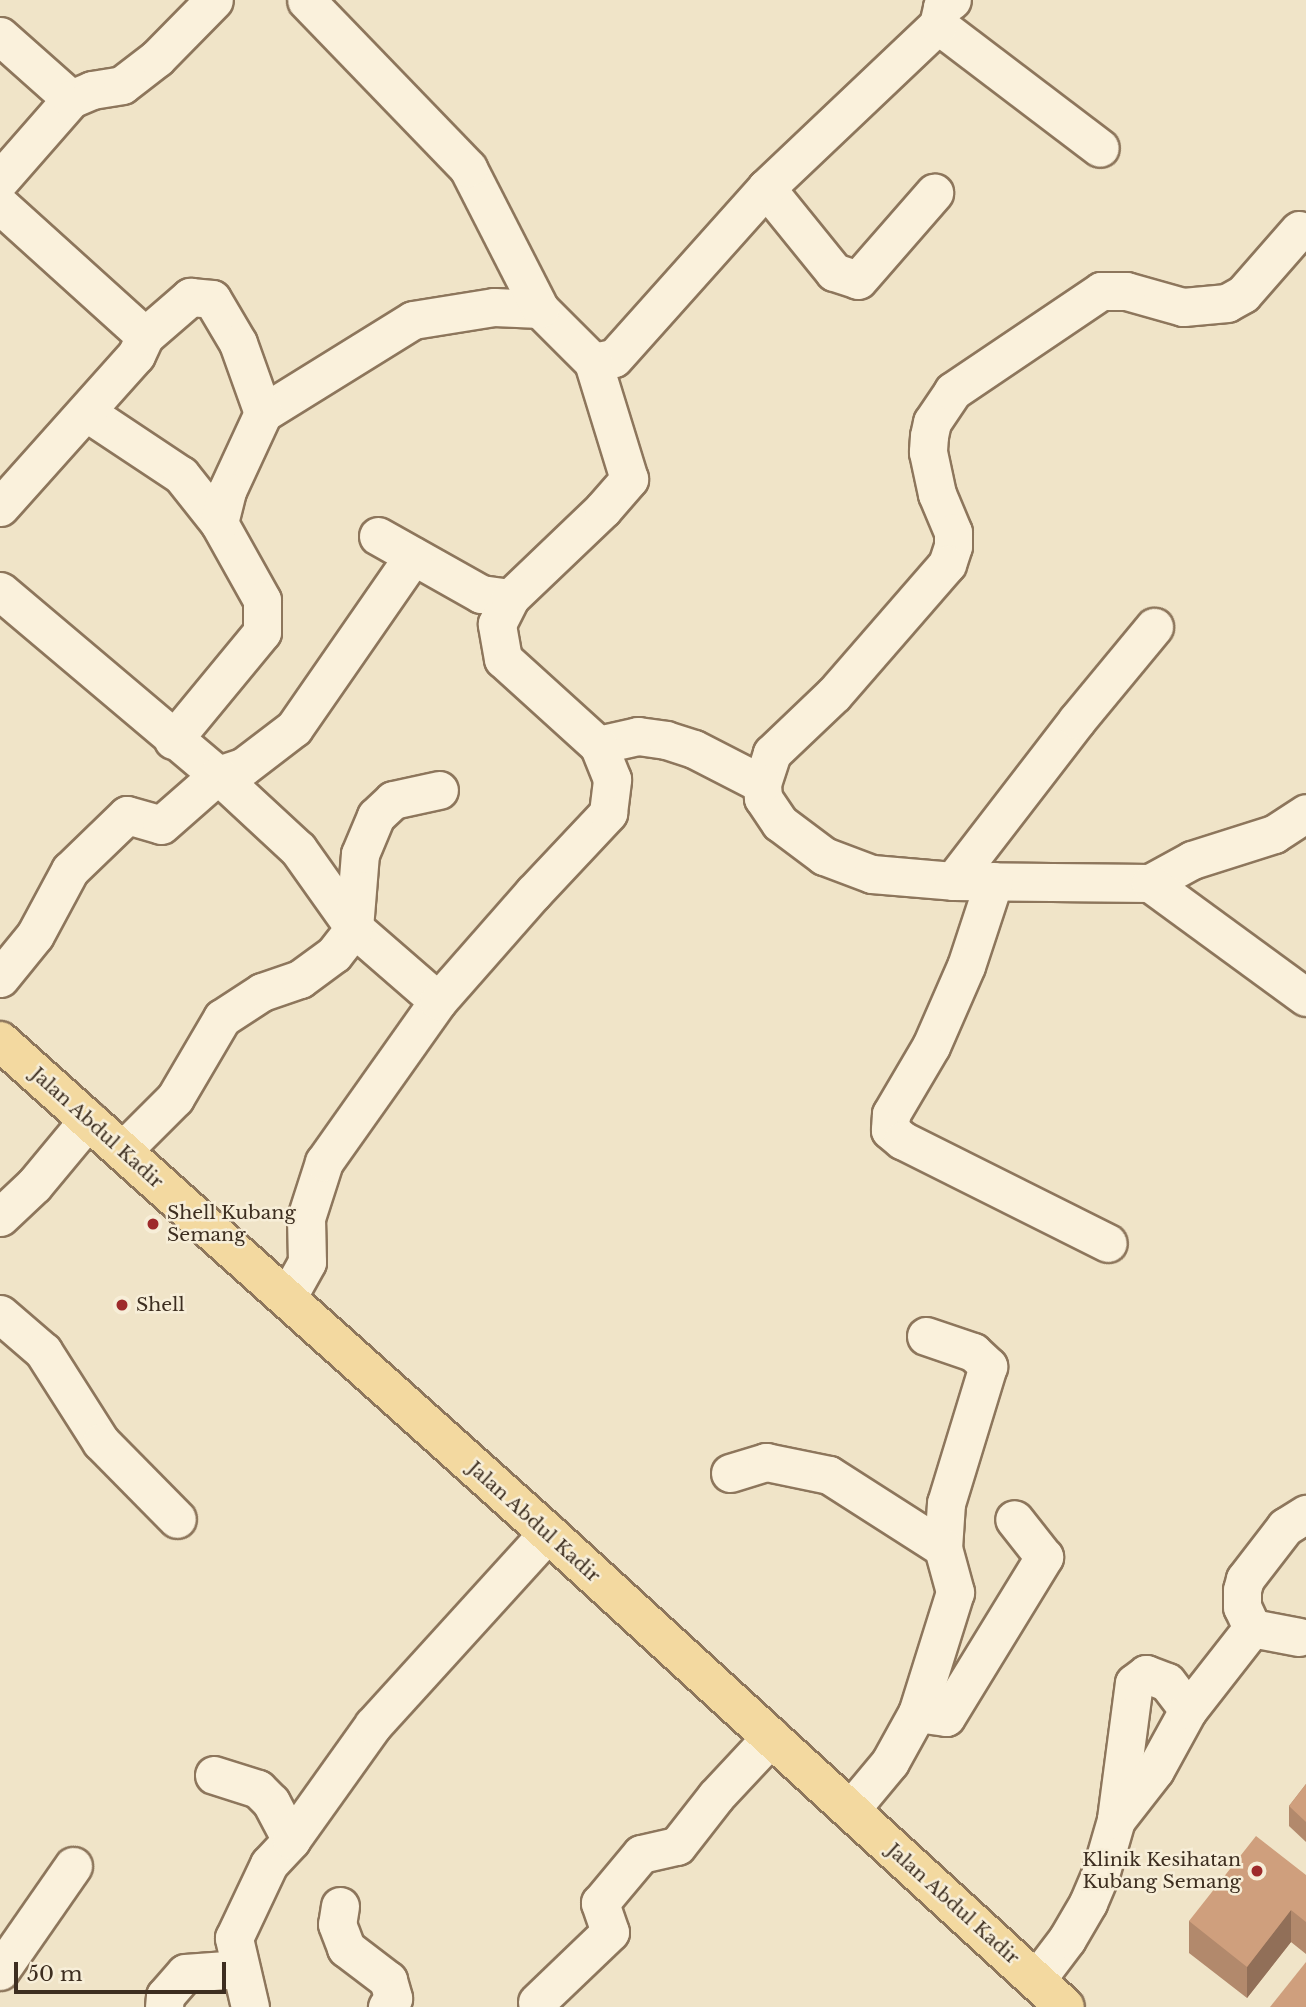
<!DOCTYPE html>
<html>
<head>
<meta charset="utf-8">
<style>
	body { margin:0 }
	#map { position:relative; width:1306px; height:2007px; overflow:hidden; background:#f0e4c8; font-family:"Libre Baskerville",serif }
	div>[style] { position:absolute }
	.roads { filter:drop-shadow(2px 0 #8d765c) drop-shadow(-2px 0 #8d765c) drop-shadow(0 2px #8d765c) drop-shadow(0 -2px #8d765c) }
	.minor>* { height:37px; margin:-18.5px; padding:0 18.5px; transform-origin:18.5px; border-radius:18.5px; background:#faf1dc }
	.major>* { height:38px; margin:-19px; padding:0 19px; transform-origin:19px; border-radius:19px; background:#f3d9a0 }
	.wall>* { inset:0; background:#b2896c }
	.shaded-wall>* { inset:0; background:#916f58 }
	.building>* { inset:0; background:#cf9f7d }
	.dots>* { width:19px; height:19px; translate:-50% -50%; box-sizing:border-box; border:4px solid #f7eed8; border-radius:50% }
	span { translate:-50% -50%; white-space:nowrap; text-align:center; line-height:1.15; -webkit-text-stroke:5px #f7eed8; paint-order:stroke }
	.street-label { font-size:19px; color:#3d2e20 }
	.poi-label { font-size:19px; color:#3d2e20 }
	.left { translate:0 -50%; text-align:left }
	.right { translate:-100% -50%; text-align:right }
	.scale { position:absolute; left:14px; top:1962px; width:212px; height:32px; box-sizing:border-box; border:4px solid #3d2e20; border-top:0; padding-left:9px; font-size:21px; line-height:24px; white-space:nowrap; color:#3d2e20; -webkit-text-stroke:5px #f7eed8; paint-order:stroke }
</style>
</head>
<body>
<div id="map">
	<div class="roads">
		<div class="minor">
			<div style="left:938px;top:25px;width:203px;rotate:37.2deg"></div>
			<div style="left:0;top:36px;width:95px;rotate:41.6deg"></div>
			<div style="left:0;top:180px;width:108px;rotate:-48.8deg"></div>
			<div style="left:71px;top:99px;width:23px;rotate:-23deg"></div>
			<div style="left:92px;top:90px;width:30px;rotate:-9deg"></div>
			<div style="left:122px;top:85px;width:44px;rotate:-37.6deg"></div>
			<div style="left:157px;top:58px;width:81px;rotate:-45.5deg"></div>
			<div style="left:766px;top:188px;width:108px;rotate:51deg"></div>
			<div style="left:834px;top:272px;width:25px;rotate:18deg"></div>
			<div style="left:858px;top:280px;width:116px;rotate:-48.9deg"></div>
			<div style="left:0;top:205px;width:195px;rotate:42.1deg"></div>
			<div style="left:1299px;top:230px;width:85px;rotate:131.2deg"></div>
			<div style="left:1243px;top:294px;width:18px;rotate:151deg"></div>
			<div style="left:1227px;top:303px;width:44px;rotate:174.8deg"></div>
			<div style="left:1183px;top:307px;width:59px;rotate:-164.3deg"></div>
			<div style="left:1126px;top:291px;width:25px;rotate:180deg"></div>
			<div style="left:1101px;top:291px;width:179px;rotate:146deg"></div>
			<div style="left:953px;top:391px;width:37px;rotate:124deg"></div>
			<div style="left:932px;top:422px;width:14px;rotate:102deg"></div>
			<div style="left:929px;top:436px;width:16px;rotate:94deg"></div>
			<div style="left:928px;top:452px;width:43px;rotate:77.9deg"></div>
			<div style="left:937px;top:494px;width:41px;rotate:67.2deg"></div>
			<div style="left:953px;top:532px;width:14px;rotate:90deg"></div>
			<div style="left:953px;top:546px;width:19px;rotate:108deg"></div>
			<div style="left:947px;top:564px;width:172px;rotate:131deg"></div>
			<div style="left:834px;top:694px;width:86px;rotate:136.4deg"></div>
			<div style="left:772px;top:753px;width:33px;rotate:108deg"></div>
			<div style="left:762px;top:784px;width:14px;rotate:86deg"></div>
			<div style="left:763px;top:798px;width:30px;rotate:56deg"></div>
			<div style="left:780px;top:823px;width:55px;rotate:36.9deg"></div>
			<div style="left:824px;top:856px;width:51px;rotate:20.6deg"></div>
			<div style="left:872px;top:874px;width:81px;rotate:4.9deg"></div>
			<div style="left:953px;top:881px;width:197px;rotate:0.6deg"></div>
			<div style="left:1150px;top:883px;width:48px;rotate:-28.7deg"></div>
			<div style="left:1192px;top:860px;width:86px;rotate:-17.6deg"></div>
			<div style="left:1274px;top:834px;width:38px;rotate:-33deg"></div>
			<div style="left:593px;top:362px;width:21px;rotate:-11deg"></div>
			<div style="left:614px;top:358px;width:228px;rotate:-48.2deg"></div>
			<div style="left:766px;top:188px;width:237px;rotate:-43.5deg"></div>
			<div style="left:938px;top:25px;width:18px;rotate:-77deg"></div>
			<div style="left:942px;top:7px;width:12px;rotate:-35deg"></div>
			<div style="left:86px;top:412px;width:114px;rotate:33.6deg"></div>
			<div style="left:181px;top:475px;width:61px;rotate:51.6deg"></div>
			<div style="left:219px;top:523px;width:88px;rotate:60.8deg"></div>
			<div style="left:262px;top:600px;width:32px;rotate:90deg"></div>
			<div style="left:262px;top:632px;width:140px;rotate:129.5deg"></div>
			<div style="left:263px;top:413px;width:176px;rotate:-31.8deg"></div>
			<div style="left:413px;top:320px;width:82px;rotate:-9.1deg"></div>
			<div style="left:494px;top:307px;width:46px;rotate:2.5deg"></div>
			<div style="left:0;top:507px;width:204px;rotate:-48.2deg"></div>
			<div style="left:136px;top:355px;width:21px;rotate:-65deg"></div>
			<div style="left:145px;top:336px;width:60px;rotate:-40.9deg"></div>
			<div style="left:190px;top:297px;width:22px;rotate:5deg"></div>
			<div style="left:212px;top:299px;width:51px;rotate:59.4deg"></div>
			<div style="left:238px;top:343px;width:74px;rotate:70.3deg"></div>
			<div style="left:263px;top:413px;width:86px;rotate:114.8deg"></div>
			<div style="left:227px;top:491px;width:33px;rotate:104deg"></div>
			<div style="left:378px;top:536px;width:118px;rotate:29.4deg"></div>
			<div style="left:481px;top:594px;width:29px;rotate:8deg"></div>
			<div style="left:0;top:591px;width:285px;rotate:40.2deg"></div>
			<div style="left:218px;top:775px;width:26px;rotate:-18deg"></div>
			<div style="left:243px;top:767px;width:64px;rotate:-37.4deg"></div>
			<div style="left:294px;top:728px;width:209px;rotate:-55.3deg"></div>
			<div style="left:598px;top:745px;width:41px;rotate:-12.7deg"></div>
			<div style="left:638px;top:736px;width:28px;rotate:8deg"></div>
			<div style="left:666px;top:740px;width:29px;rotate:18deg"></div>
			<div style="left:694px;top:749px;width:76px;rotate:27.2deg"></div>
			<div style="left:953px;top:881px;width:203px;rotate:-52.4deg"></div>
			<div style="left:1077px;top:720px;width:121px;rotate:-50.4deg"></div>
			<div style="left:994px;top:881px;width:89px;rotate:108.2deg"></div>
			<div style="left:966px;top:966px;width:87px;rotate:113.6deg"></div>
			<div style="left:931px;top:1046px;width:79px;rotate:120.5deg"></div>
			<div style="left:891px;top:1114px;width:16px;rotate:94deg"></div>
			<div style="left:890px;top:1130px;width:16px;rotate:40deg"></div>
			<div style="left:902px;top:1140px;width:230px;rotate:26.6deg"></div>
			<div style="left:1150px;top:883px;width:193px;rotate:36.2deg"></div>
			<div style="left:0;top:978px;width:55px;rotate:-50.9deg"></div>
			<div style="left:35px;top:935px;width:74px;rotate:-61.7deg"></div>
			<div style="left:70px;top:870px;width:79px;rotate:-44deg"></div>
			<div style="left:127px;top:815px;width:35px;rotate:16deg"></div>
			<div style="left:161px;top:825px;width:76px;rotate:-41.3deg"></div>
			<div style="left:218px;top:775px;width:109px;rotate:42.8deg"></div>
			<div style="left:298px;top:849px;width:97px;rotate:54.7deg"></div>
			<div style="left:354px;top:928px;width:111px;rotate:41deg"></div>
			<div style="left:122px;top:1151px;width:75px;rotate:-45deg"></div>
			<div style="left:175px;top:1098px;width:93px;rotate:-59.6deg"></div>
			<div style="left:222px;top:1018px;width:48px;rotate:-33deg"></div>
			<div style="left:262px;top:992px;width:40px;rotate:-18.9deg"></div>
			<div style="left:300px;top:979px;width:42px;rotate:-36.3deg"></div>
			<div style="left:334px;top:954px;width:33px;rotate:-52deg"></div>
			<div style="left:354px;top:928px;width:74px;rotate:-85.4deg"></div>
			<div style="left:360px;top:854px;width:41px;rotate:-67.2deg"></div>
			<div style="left:376px;top:816px;width:23px;rotate:-43deg"></div>
			<div style="left:393px;top:800px;width:47px;rotate:-12.3deg"></div>
			<div style="left:0;top:1217px;width:47px;rotate:-43.3deg"></div>
			<div style="left:34px;top:1185px;width:85px;rotate:-50.3deg"></div>
			<div style="left:287px;top:1298px;width:41px;rotate:-60.9deg"></div>
			<div style="left:307px;top:1262px;width:44px;rotate:-91.3deg"></div>
			<div style="left:306px;top:1218px;width:59px;rotate:-72.2deg"></div>
			<div style="left:324px;top:1162px;width:197px;rotate:-54.7deg"></div>
			<div style="left:438px;top:1001px;width:144px;rotate:-48.7deg"></div>
			<div style="left:533px;top:893px;width:110px;rotate:-46.8deg"></div>
			<div style="left:608px;top:813px;width:34px;rotate:-83deg"></div>
			<div style="left:612px;top:779px;width:37px;rotate:-112deg"></div>
			<div style="left:598px;top:745px;width:128px;rotate:-137.8deg"></div>
			<div style="left:503px;top:659px;width:36px;rotate:-100deg"></div>
			<div style="left:497px;top:624px;width:29px;rotate:-63deg"></div>
			<div style="left:510px;top:598px;width:129px;rotate:-43.7deg"></div>
			<div style="left:603px;top:509px;width:40px;rotate:-49deg"></div>
			<div style="left:629px;top:479px;width:122px;rotate:-107.1deg"></div>
			<div style="left:593px;top:362px;width:75px;rotate:-135deg"></div>
			<div style="left:540px;top:309px;width:158px;rotate:-117.1deg"></div>
			<div style="left:468px;top:168px;width:233px;rotate:-134deg"></div>
			<div style="left:0;top:1314px;width:57px;rotate:40.7deg"></div>
			<div style="left:43px;top:1351px;width:108px;rotate:57.5deg"></div>
			<div style="left:101px;top:1442px;width:108px;rotate:45.4deg"></div>
			<div style="left:926px;top:1336px;width:50px;rotate:18.8deg"></div>
			<div style="left:973px;top:1352px;width:21px;rotate:43deg"></div>
			<div style="left:988px;top:1366px;width:143px;rotate:107deg"></div>
			<div style="left:946px;top:1503px;width:45px;rotate:93.8deg"></div>
			<div style="left:730px;top:1473px;width:38px;rotate:-17deg"></div>
			<div style="left:766px;top:1462px;width:64px;rotate:11.7deg"></div>
			<div style="left:829px;top:1475px;width:135px;rotate:32.6deg"></div>
			<div style="left:943px;top:1548px;width:46px;rotate:74.7deg"></div>
			<div style="left:955px;top:1592px;width:127px;rotate:107.4deg"></div>
			<div style="left:917px;top:1713px;width:56px;rotate:118.9deg"></div>
			<div style="left:890px;top:1762px;width:62px;rotate:129.8deg"></div>
			<div style="left:1299px;top:1637px;width:48px;rotate:-169.2deg"></div>
			<div style="left:1252px;top:1628px;width:23px;rotate:-115deg"></div>
			<div style="left:1242px;top:1607px;width:17px;rotate:-90deg"></div>
			<div style="left:1242px;top:1590px;width:11px;rotate:-75deg"></div>
			<div style="left:1245px;top:1579px;width:66px;rotate:-52.4deg"></div>
			<div style="left:1285px;top:1527px;width:25px;rotate:-32deg"></div>
			<div style="left:917px;top:1713px;width:29px;rotate:8deg"></div>
			<div style="left:946px;top:1717px;width:188px;rotate:-58.5deg"></div>
			<div style="left:1044px;top:1557px;width:48px;rotate:-128.3deg"></div>
			<div style="left:214px;top:1775px;width:46px;rotate:17.7deg"></div>
			<div style="left:258px;top:1789px;width:18px;rotate:45deg"></div>
			<div style="left:271px;top:1802px;width:43px;rotate:62.2deg"></div>
			<div style="left:1116px;top:1819px;width:137px;rotate:-82.5deg"></div>
			<div style="left:1134px;top:1683px;width:15px;rotate:-37deg"></div>
			<div style="left:1146px;top:1674px;width:22px;rotate:21deg"></div>
			<div style="left:1167px;top:1682px;width:35px;rotate:53deg"></div>
			<div style="left:340px;top:1906px;width:18px;rotate:99deg"></div>
			<div style="left:337px;top:1924px;width:26px;rotate:69deg"></div>
			<div style="left:346px;top:1948px;width:53px;rotate:37.3deg"></div>
			<div style="left:388px;top:1980px;width:19px;rotate:74deg"></div>
			<div style="left:393px;top:1998px;width:11px;rotate:124deg"></div>
			<div style="left:0;top:1971px;width:128px;rotate:-55.2deg"></div>
			<div style="left:1036px;top:1980px;width:51px;rotate:-52.9deg"></div>
			<div style="left:1067px;top:1939px;width:42px;rotate:-59.7deg"></div>
			<div style="left:1088px;top:1903px;width:30px;rotate:-67deg"></div>
			<div style="left:1100px;top:1875px;width:57px;rotate:-73.8deg"></div>
			<div style="left:1116px;top:1820px;width:63px;rotate:-52deg"></div>
			<div style="left:1155px;top:1770px;width:68px;rotate:-61.2deg"></div>
			<div style="left:1188px;top:1710px;width:104px;rotate:-52deg"></div>
			<div style="left:537px;top:2002px;width:101px;rotate:-43.8deg"></div>
			<div style="left:610px;top:1932px;width:31px;rotate:-109deg"></div>
			<div style="left:600px;top:1903px;width:64px;rotate:-50.1deg"></div>
			<div style="left:641px;top:1854px;width:37px;rotate:-13deg"></div>
			<div style="left:677px;top:1846px;width:63px;rotate:-52deg"></div>
			<div style="left:716px;top:1796px;width:81px;rotate:-47deg"></div>
			<div style="left:164px;top:2007px;width:11px;rotate:-85deg"></div>
			<div style="left:165px;top:1996px;width:30px;rotate:-49deg"></div>
			<div style="left:185px;top:1973px;width:55px;rotate:-4.2deg"></div>
			<div style="left:250px;top:2007px;width:71px;rotate:-103.1deg"></div>
			<div style="left:234px;top:1938px;width:82px;rotate:-64.7deg"></div>
			<div style="left:269px;top:1864px;width:33px;rotate:-47deg"></div>
			<div style="left:291px;top:1840px;width:141px;rotate:-54.5deg"></div>
			<div style="left:373px;top:1725px;width:260px;rotate:-47.7deg"></div>
		</div>
		<div class="major">
			<div style="left:0;top:1041px;width:736px;rotate:41.92deg"></div>
			<div style="left:548px;top:1533px;width:701px;rotate:42.52deg"></div>
		</div>
	</div>
	<div class="wall">
		<div style="clip-path:polygon(1306px 1784px,1306px 1842px,1289px 1826px,1289px 1806px)"></div>
		<div style="clip-path:polygon(1306px 1875px,1306px 1954px,1291px 1942px,1247px 1998px,1189px 1953px,1189px 1921px)"></div>
	</div>
	<div class="shaded-wall">
		<div style="clip-path:polygon(1291px 1910px,1291px 1942px,1247px 1998px,1247px 1967px)"></div>
	</div>
	<div class="building">
		<div style="clip-path:polygon(1306px 1784px,1306px 1822px,1289px 1806px)"></div>
		<div style="clip-path:polygon(1256px 1836px,1306px 1875px,1306px 1922px,1291px 1910px,1247px 1967px,1189px 1921px)"></div>
		<div style="clip-path:polygon(1306px 1962px,1306px 2007px,1270px 2007px)"></div>
	</div>
	<div class="dots">
		<div style="left:153px;top:1224px;background:#9e2a2b"></div>
		<div style="left:122px;top:1305px;background:#9e2a2b"></div>
		<div style="left:1257px;top:1871px;background:#9e2a2b"></div>
	</div>
	<div class="street-label">
		<span style="left:97px;top:1128px;rotate:42deg">Jalan Abdul Kadir</span>
		<span style="left:534px;top:1522px;rotate:42deg">Jalan Abdul Kadir</span>
		<span style="left:953px;top:1904px;rotate:42deg">Jalan Abdul Kadir</span>
	</div>
	<div class="poi-label">
		<span class="left" style="left:167px;top:1224px">Shell Kubang<br>Semang</span>
		<span class="left" style="left:136px;top:1305px">Shell</span>
		<span class="right" style="left:1241px;top:1871px">Klinik Kesihatan<br>Kubang Semang</span>
	</div>
	<div class="scale">50 m</div>
</div>
</body>
</html>
